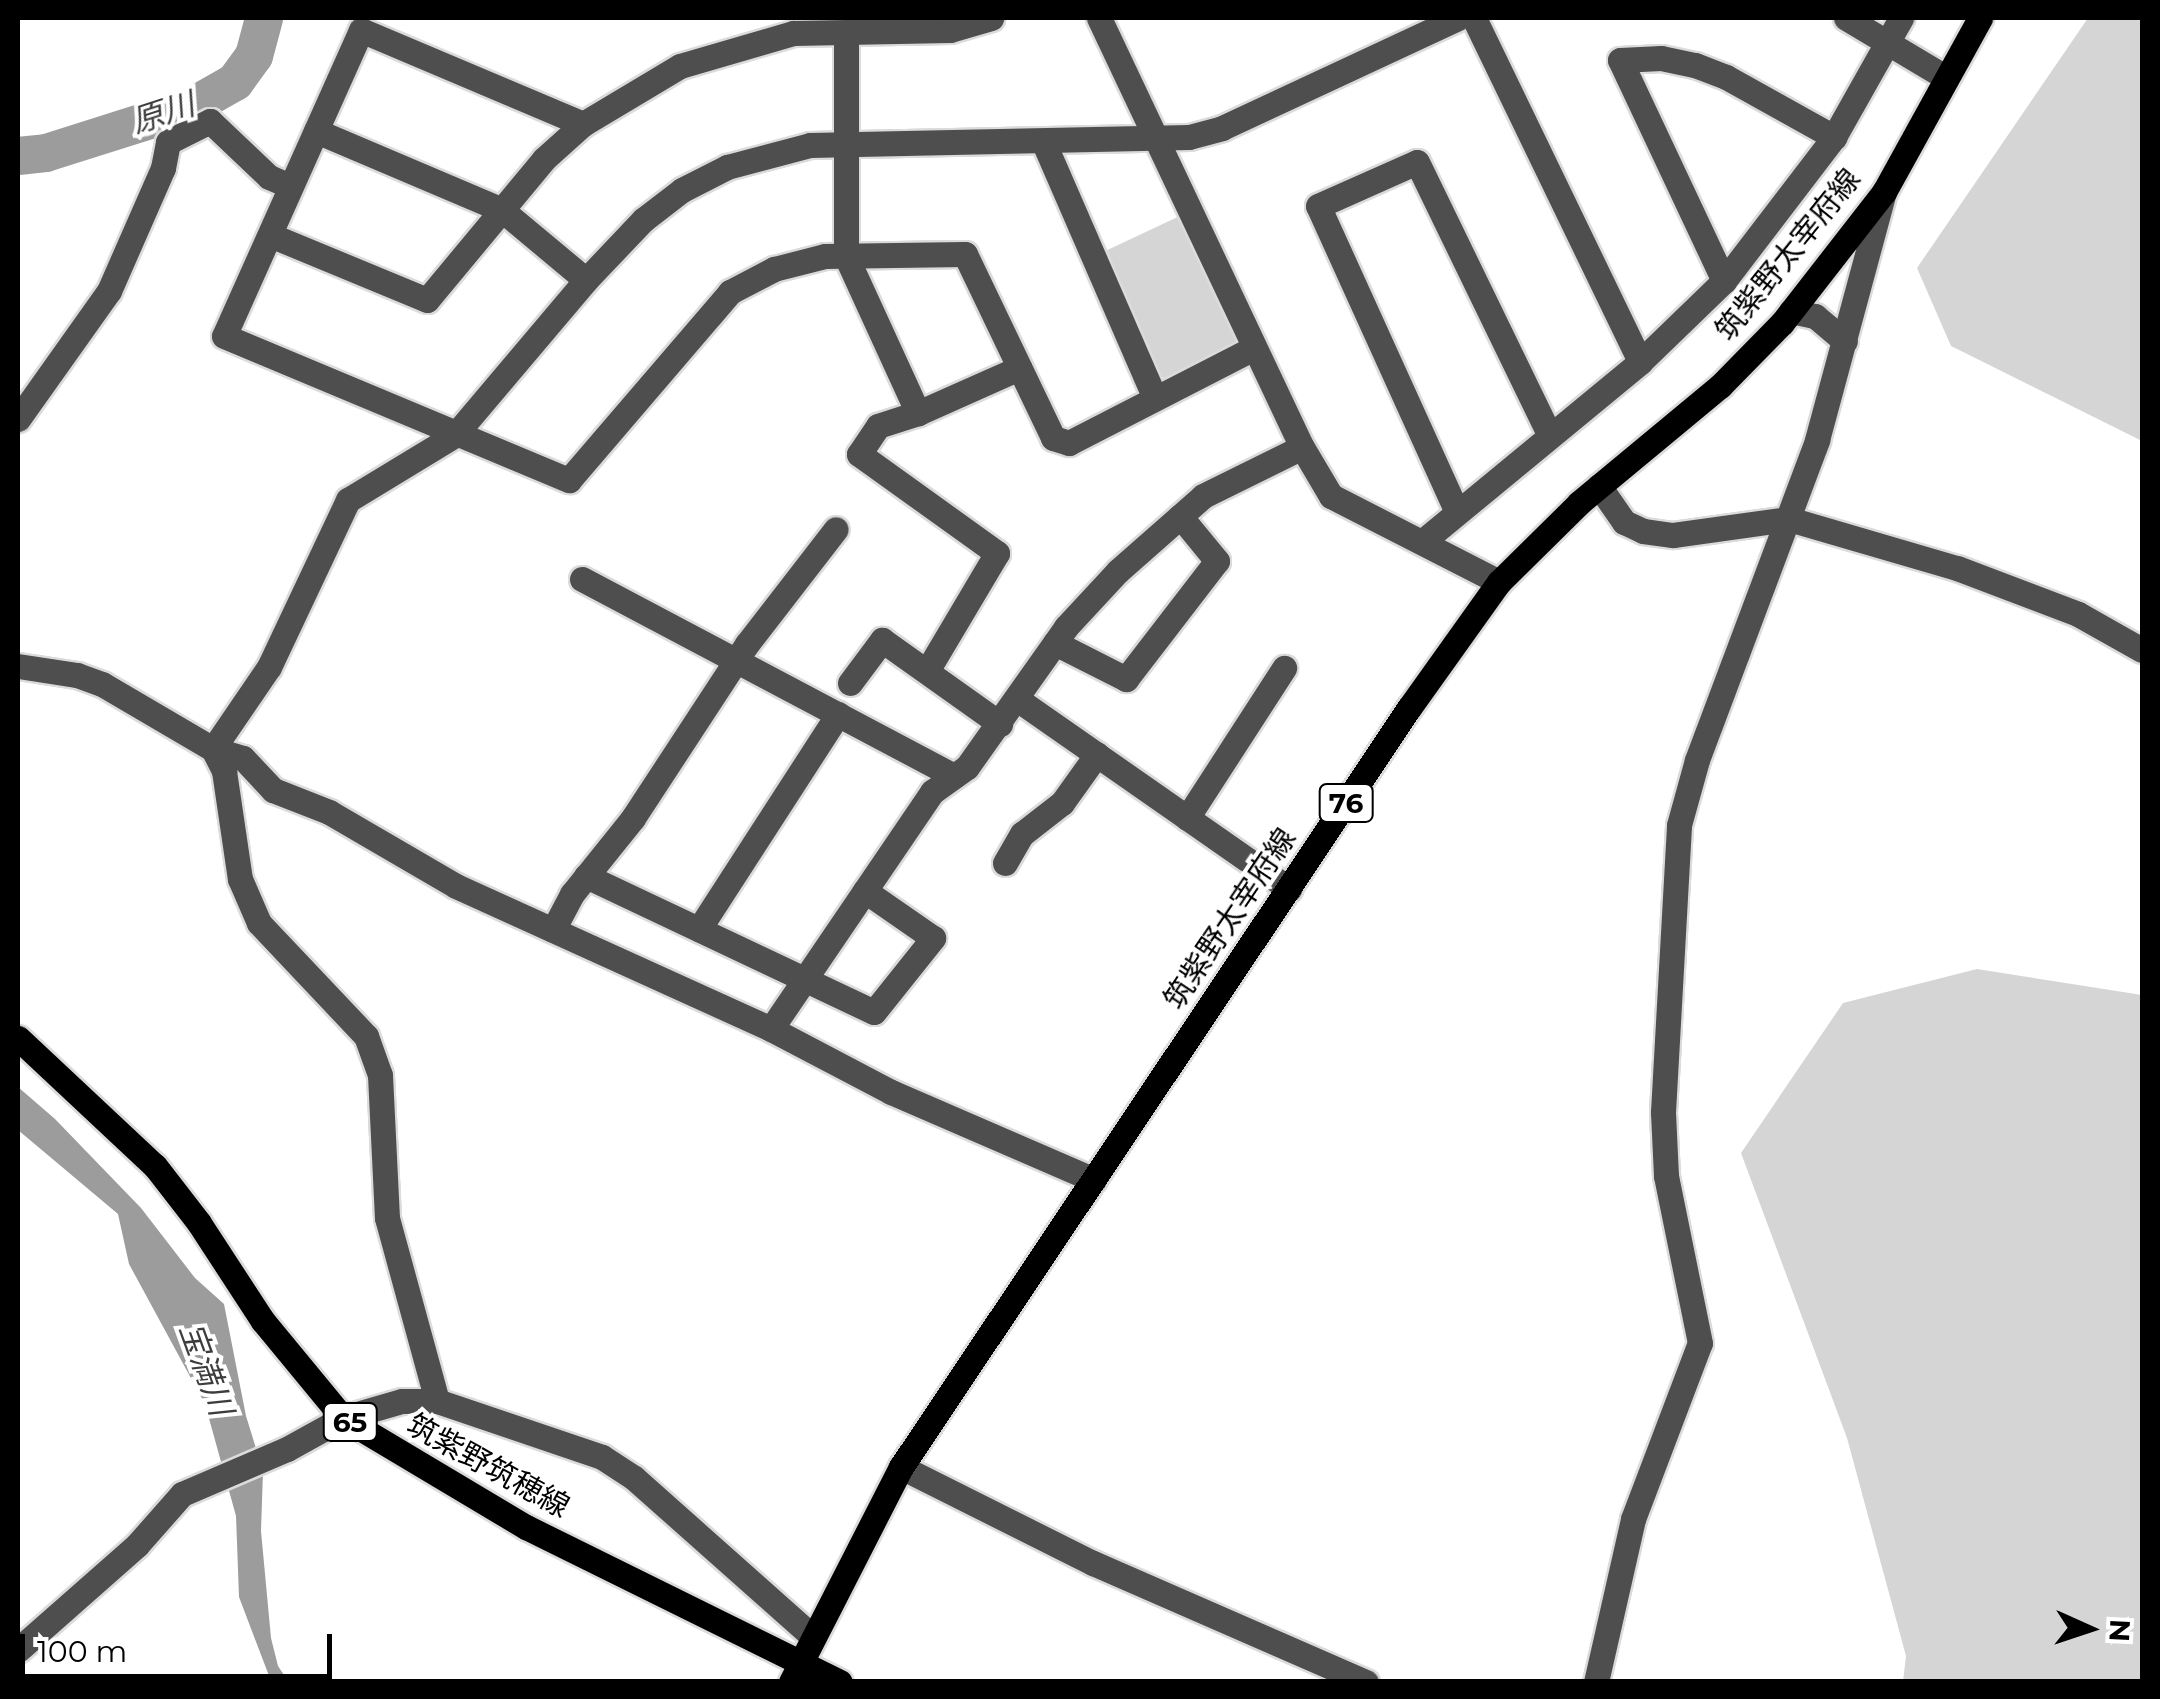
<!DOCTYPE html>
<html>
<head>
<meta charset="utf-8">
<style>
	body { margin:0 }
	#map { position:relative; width:2160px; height:1699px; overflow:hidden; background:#fff; font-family:Montserrat,"Noto Sans JP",sans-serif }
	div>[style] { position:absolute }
	.green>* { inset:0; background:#d5d5d5 }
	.water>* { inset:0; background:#9c9c9c }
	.river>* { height:38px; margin:-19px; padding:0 19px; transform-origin:19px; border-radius:19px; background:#9c9c9c }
	.roads { filter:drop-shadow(2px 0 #dbdbdb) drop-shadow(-2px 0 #dbdbdb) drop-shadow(0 2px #dbdbdb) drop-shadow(0 -2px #dbdbdb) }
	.minor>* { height:25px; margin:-12.5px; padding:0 12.5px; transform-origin:12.5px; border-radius:12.5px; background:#4e4e4e }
	.major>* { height:25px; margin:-12.5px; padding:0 12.5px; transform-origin:12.5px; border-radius:12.5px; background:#000 }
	span { translate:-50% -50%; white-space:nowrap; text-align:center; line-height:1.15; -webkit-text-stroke:8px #fff; paint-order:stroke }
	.shield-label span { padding:2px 8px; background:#fff; border:2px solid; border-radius:8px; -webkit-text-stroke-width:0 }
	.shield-label { font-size:28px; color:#000; font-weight:700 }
	.street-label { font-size:30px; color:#000 }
	.water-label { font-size:32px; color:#3d3d3d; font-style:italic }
	.frame { position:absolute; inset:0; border:20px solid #000; pointer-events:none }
	.north { position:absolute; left:2040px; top:1579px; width:100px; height:100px; -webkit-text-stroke:8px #fff; paint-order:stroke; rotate:93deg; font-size:28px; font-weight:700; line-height:40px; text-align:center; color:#000 }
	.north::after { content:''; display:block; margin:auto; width:35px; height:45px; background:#000; clip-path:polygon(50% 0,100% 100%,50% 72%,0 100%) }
	.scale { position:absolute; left:20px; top:1634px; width:312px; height:45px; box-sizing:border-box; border:5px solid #000; border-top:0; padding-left:12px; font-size:30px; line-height:35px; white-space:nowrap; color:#000; -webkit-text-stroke:8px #fff; paint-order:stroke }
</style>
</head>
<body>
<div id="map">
	<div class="green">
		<div style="clip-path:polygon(2088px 18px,2142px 18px,2142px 441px,1951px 346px,1917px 268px)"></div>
		<div style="clip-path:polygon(1184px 214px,1240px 335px,1234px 349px,1171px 380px,1156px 375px,1101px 253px)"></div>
		<div style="clip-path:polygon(1977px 969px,2142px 995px,2142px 1681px,1903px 1681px,1906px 1656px,1847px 1438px,1741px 1153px,1843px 1003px)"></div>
	</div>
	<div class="water">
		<div style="clip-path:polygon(18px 1087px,55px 1119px,141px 1208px,195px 1278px,224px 1304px,246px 1416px,263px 1471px,261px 1531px,271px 1638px,278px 1666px,288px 1681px,271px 1681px,239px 1597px,236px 1516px,205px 1404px,129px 1264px,118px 1214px,18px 1130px)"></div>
	</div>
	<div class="river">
		<div style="left:18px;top:156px;width:28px;rotate:-6deg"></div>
		<div style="left:46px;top:153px;width:152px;rotate:-17.6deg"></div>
		<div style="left:191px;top:107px;width:51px;rotate:-29.6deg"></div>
		<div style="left:235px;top:82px;width:32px;rotate:-54deg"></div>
		<div style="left:254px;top:56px;width:39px;rotate:-75deg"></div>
	</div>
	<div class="roads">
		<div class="minor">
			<div style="left:1099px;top:18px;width:475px;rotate:64.7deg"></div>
			<div style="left:1302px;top:447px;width:57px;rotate:59.4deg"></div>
			<div style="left:1331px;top:496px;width:189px;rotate:27.1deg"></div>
			<div style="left:1474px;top:18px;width:382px;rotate:64.2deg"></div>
			<div style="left:1846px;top:18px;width:115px;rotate:30.8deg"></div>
			<div style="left:846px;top:33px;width:223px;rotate:90deg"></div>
			<div style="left:846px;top:256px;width:173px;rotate:65.4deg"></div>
			<div style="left:918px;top:413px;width:111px;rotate:-24deg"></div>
			<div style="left:583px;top:124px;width:241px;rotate:-157.1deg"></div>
			<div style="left:361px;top:30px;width:335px;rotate:114.1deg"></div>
			<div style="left:224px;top:336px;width:374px;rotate:22.7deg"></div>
			<div style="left:569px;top:480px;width:248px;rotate:-49.4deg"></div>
			<div style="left:730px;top:292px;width:50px;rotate:-27.6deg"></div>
			<div style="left:774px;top:269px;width:53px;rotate:-14.3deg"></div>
			<div style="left:825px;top:256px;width:140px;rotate:-0.8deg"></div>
			<div style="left:965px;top:254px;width:204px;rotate:64.4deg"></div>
			<div style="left:1053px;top:438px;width:17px;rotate:17deg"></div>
			<div style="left:1069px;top:443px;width:208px;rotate:-27.2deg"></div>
			<div style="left:316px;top:131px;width:202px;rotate:23deg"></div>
			<div style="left:502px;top:210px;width:109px;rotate:39.8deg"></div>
			<div style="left:1044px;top:143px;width:278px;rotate:66.5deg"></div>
			<div style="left:270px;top:235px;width:170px;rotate:22.5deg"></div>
			<div style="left:427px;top:300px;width:183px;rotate:-50.3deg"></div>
			<div style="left:544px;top:159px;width:52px;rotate:-41.9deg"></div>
			<div style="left:583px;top:124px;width:113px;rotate:-30.9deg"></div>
			<div style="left:680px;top:66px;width:118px;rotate:-16.3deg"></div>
			<div style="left:793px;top:33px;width:157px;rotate:-1.1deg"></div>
			<div style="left:950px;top:30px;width:43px;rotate:-16.3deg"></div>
			<div style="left:1724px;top:281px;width:244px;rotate:-115.2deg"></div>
			<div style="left:1620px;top:60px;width:41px;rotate:-2.8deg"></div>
			<div style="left:1661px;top:58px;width:35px;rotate:12deg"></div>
			<div style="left:1695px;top:65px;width:33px;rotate:21deg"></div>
			<div style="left:1726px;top:77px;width:124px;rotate:29.1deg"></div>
			<div style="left:1791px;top:311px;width:25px;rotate:12deg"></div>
			<div style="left:1815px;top:316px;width:39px;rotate:40deg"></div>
			<div style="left:918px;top:413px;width:42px;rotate:162deg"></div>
			<div style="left:878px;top:426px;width:34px;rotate:124deg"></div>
			<div style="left:859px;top:454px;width:170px;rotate:35.7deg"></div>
			<div style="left:997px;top:553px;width:135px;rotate:120.7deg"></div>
			<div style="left:18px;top:419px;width:157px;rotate:-54.6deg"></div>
			<div style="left:109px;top:291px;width:134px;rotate:-66.3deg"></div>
			<div style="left:163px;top:168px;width:26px;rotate:-79deg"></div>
			<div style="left:168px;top:142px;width:47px;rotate:-26.6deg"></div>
			<div style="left:210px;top:121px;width:81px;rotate:43.5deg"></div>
			<div style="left:269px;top:177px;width:23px;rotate:23deg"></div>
			<div style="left:1599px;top:486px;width:44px;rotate:55.2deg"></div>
			<div style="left:1624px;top:522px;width:21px;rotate:25deg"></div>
			<div style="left:1643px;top:531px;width:30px;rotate:8deg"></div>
			<div style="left:1673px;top:535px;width:117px;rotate:-7.9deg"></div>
			<div style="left:1789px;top:519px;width:175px;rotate:16.3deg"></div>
			<div style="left:1957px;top:568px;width:129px;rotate:20.8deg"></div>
			<div style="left:2078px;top:614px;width:73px;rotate:29.4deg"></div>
			<div style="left:1457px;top:512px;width:336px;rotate:-114.4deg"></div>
			<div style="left:1318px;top:206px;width:108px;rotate:-24deg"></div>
			<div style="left:1417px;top:162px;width:302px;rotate:64.1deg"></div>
			<div style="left:1422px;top:542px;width:283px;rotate:-39.5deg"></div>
			<div style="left:1640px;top:362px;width:117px;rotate:-44deg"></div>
			<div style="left:1724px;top:281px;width:181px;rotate:-52.6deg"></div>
			<div style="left:1834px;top:137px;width:137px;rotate:-60.6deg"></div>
			<div style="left:582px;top:579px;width:421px;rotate:27.9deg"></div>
			<div style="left:1055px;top:643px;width:80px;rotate:26.9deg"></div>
			<div style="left:1126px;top:679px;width:149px;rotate:-52.4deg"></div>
			<div style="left:1217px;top:561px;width:58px;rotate:-129.4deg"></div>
			<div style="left:18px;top:666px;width:60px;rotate:8.7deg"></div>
			<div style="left:77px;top:675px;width:27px;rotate:20deg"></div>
			<div style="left:102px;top:684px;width:129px;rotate:30.4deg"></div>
			<div style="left:213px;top:749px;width:31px;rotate:17deg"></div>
			<div style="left:243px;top:758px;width:44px;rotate:46.8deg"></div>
			<div style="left:273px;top:790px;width:60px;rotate:21.4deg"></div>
			<div style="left:329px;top:812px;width:147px;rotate:30.2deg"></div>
			<div style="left:456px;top:886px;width:346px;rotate:24.4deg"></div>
			<div style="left:771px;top:1029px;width:136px;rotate:27.7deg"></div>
			<div style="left:891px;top:1092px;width:221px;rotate:23.4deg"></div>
			<div style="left:850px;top:683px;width:54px;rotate:-53.3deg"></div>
			<div style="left:882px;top:640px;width:145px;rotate:35.4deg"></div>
			<div style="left:1017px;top:699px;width:332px;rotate:34.9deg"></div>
			<div style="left:213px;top:749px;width:99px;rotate:-55.7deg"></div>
			<div style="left:269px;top:667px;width:185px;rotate:-64.7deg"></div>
			<div style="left:348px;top:500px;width:125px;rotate:-31.3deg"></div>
			<div style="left:455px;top:435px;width:203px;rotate:-49.8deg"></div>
			<div style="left:586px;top:280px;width:83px;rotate:-46.5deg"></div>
			<div style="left:643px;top:220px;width:49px;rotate:-37.6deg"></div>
			<div style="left:682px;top:190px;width:51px;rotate:-27.1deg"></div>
			<div style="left:727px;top:167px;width:86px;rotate:-14.8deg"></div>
			<div style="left:810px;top:145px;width:379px;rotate:-1.2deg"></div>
			<div style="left:1189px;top:137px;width:34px;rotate:-15deg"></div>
			<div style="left:1222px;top:128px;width:260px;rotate:-25deg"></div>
			<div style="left:213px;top:749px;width:25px;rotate:63deg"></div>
			<div style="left:224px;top:771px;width:109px;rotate:81.6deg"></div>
			<div style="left:240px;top:879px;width:48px;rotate:66.6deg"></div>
			<div style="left:259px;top:923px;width:156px;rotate:46.6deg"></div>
			<div style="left:366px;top:1036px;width:41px;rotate:70.3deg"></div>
			<div style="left:380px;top:1075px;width:143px;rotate:87.2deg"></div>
			<div style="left:387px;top:1218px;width:190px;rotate:74.7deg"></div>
			<div style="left:1187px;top:818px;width:179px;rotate:-57.1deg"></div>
			<div style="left:1005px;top:863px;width:34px;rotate:-60deg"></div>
			<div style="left:1022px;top:834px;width:51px;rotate:-37.8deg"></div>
			<div style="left:1062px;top:803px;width:60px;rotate:-54.5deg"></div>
			<div style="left:586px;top:876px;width:318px;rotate:25.3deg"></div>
			<div style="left:874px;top:1012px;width:95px;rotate:-51.4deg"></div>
			<div style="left:933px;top:938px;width:83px;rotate:-145.3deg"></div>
			<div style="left:699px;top:929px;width:256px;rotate:-57.1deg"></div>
			<div style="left:553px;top:930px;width:41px;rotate:-62.2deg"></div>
			<div style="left:572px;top:894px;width:97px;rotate:-51.2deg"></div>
			<div style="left:633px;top:818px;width:208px;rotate:-56.8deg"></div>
			<div style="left:747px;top:644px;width:145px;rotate:-52.3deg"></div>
			<div style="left:771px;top:1029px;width:287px;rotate:-55.8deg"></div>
			<div style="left:932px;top:792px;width:43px;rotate:-35.5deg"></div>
			<div style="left:967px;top:767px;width:171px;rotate:-54.7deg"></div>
			<div style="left:1066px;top:627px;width:76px;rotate:-47.1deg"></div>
			<div style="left:1118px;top:571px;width:113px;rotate:-41.4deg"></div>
			<div style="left:1203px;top:496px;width:110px;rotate:-26.3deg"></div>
			<div style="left:901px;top:1467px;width:215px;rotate:26.6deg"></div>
			<div style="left:1093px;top:1563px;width:298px;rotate:23.6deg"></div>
			<div style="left:18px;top:1650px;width:159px;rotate:-41.4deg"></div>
			<div style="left:137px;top:1545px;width:68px;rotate:-48.6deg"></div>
			<div style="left:182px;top:1494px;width:114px;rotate:-23.2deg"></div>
			<div style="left:287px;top:1449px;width:64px;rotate:-29deg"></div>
			<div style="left:343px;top:1418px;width:61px;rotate:-16.1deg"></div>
			<div style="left:402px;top:1401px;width:35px"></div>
			<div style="left:437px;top:1401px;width:174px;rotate:18.7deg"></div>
			<div style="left:602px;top:1457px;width:38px;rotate:33deg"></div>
			<div style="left:634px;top:1478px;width:239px;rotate:41.6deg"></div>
			<div style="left:1596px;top:1682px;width:167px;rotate:-77.2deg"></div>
			<div style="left:1633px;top:1519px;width:188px;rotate:-69.2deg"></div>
			<div style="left:1700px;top:1343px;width:170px;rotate:-101.5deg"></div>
			<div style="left:1666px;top:1176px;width:64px;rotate:-92.7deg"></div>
			<div style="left:1663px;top:1112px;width:287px;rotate:-86.8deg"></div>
			<div style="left:1679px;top:825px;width:67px;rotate:-74.5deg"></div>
			<div style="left:1697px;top:760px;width:342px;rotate:-69.4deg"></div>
			<div style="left:1817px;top:440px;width:257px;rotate:-74.9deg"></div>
		</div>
		<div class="major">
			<div style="left:18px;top:1038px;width:187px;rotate:43.1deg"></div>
			<div style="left:155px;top:1166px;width:72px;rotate:52.3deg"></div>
			<div style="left:199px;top:1223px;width:117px;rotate:56.9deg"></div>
			<div style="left:263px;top:1321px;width:126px;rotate:50.5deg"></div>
			<div style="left:343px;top:1418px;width:213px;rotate:30.8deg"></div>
			<div style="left:526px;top:1527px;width:350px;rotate:26.3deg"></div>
			<div style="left:791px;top:1682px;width:242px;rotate:-62.9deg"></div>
			<div style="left:901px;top:1467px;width:913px;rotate:-56.21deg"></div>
			<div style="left:1409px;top:708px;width:155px;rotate:-54.5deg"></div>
			<div style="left:1499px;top:582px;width:112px;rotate:-44.6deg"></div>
			<div style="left:1579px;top:503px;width:183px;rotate:-39.7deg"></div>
			<div style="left:1720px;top:386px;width:88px;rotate:-45.5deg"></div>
			<div style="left:1782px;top:323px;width:166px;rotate:-52.1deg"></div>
			<div style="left:1884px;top:192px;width:199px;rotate:-61.1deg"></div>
		</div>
	</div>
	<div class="shield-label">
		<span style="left:1346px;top:803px">76</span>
		<span style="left:350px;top:1422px">65</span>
	</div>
	<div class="street-label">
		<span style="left:1788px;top:255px;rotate:-51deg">筑紫野太宰府線</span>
		<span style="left:1230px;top:919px;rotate:-56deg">筑紫野太宰府線</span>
		<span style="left:488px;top:1466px;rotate:29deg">筑紫野筑穂線</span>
	</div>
	<div class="water-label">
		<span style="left:163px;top:113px;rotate:-18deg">原川</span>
		<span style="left:206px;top:1369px;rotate:70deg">宝満川</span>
	</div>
	<div class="frame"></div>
	<div class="north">N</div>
	<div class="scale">100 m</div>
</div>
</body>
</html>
